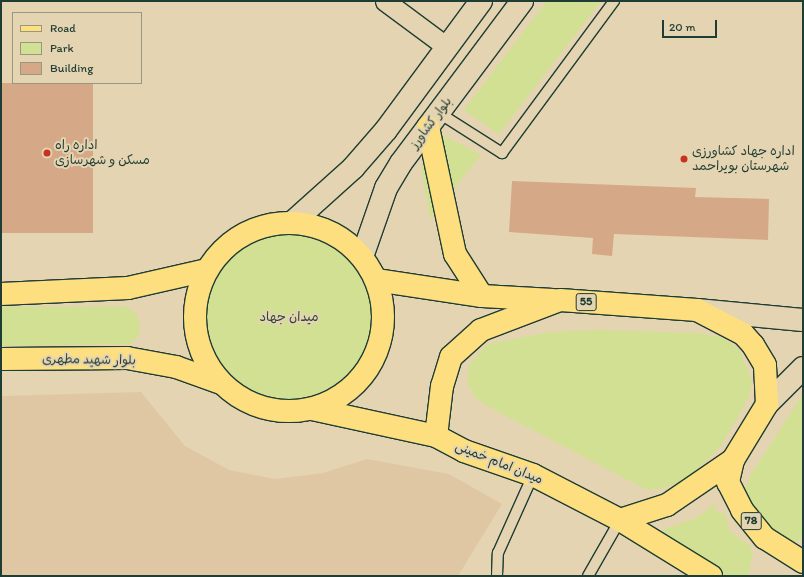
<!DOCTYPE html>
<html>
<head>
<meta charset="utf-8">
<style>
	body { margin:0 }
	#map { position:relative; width:804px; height:577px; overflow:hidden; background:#e5d4b1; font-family:Itim,"Playpen Sans Arabic",sans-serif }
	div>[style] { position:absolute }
	.built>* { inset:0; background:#e0c7a4 }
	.green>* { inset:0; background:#d2e093 }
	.round { border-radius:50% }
	.building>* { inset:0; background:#d5a887; transform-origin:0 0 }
	.roads { filter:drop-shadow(1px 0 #1f3d34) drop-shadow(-1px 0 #1f3d34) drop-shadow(0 1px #1f3d34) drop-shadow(0 -1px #1f3d34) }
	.service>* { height:10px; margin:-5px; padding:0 5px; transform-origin:5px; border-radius:5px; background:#e5d4b1 }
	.minor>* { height:19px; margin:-9.5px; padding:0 9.5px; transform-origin:9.5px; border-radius:9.5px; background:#e5d4b1 }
	.secondary>* { height:22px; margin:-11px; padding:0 11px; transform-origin:11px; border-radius:11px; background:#e5d4b1 }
	.primary>* { height:22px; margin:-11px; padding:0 11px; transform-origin:11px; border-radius:11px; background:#fedf80 }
	.primary>.ring { margin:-11px; padding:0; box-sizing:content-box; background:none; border:22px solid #fedf80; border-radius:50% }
	.dots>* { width:11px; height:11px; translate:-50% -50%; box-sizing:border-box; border:2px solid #e5d4b1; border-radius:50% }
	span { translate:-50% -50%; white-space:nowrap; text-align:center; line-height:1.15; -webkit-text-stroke:4px #e5d4b1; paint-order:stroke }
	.shield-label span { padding:1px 3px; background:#e5d4b1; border:1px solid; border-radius:3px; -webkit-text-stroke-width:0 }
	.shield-label { font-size:12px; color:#1f3d34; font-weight:700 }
	.street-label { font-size:13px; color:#1f3d34 }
	.poi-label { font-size:13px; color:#1f3d34 }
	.left { translate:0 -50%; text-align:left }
	.park-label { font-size:13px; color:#284539 }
	.frame { position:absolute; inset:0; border:2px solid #1f3d34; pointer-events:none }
	.legend { position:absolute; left:12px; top:12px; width:130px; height:72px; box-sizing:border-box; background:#e5d4b1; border:1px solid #96987f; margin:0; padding:5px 7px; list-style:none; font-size:12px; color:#1f3d34 }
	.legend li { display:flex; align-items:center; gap:8px; height:20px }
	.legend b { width:20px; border:1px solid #96987f }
	.scale { position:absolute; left:662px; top:20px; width:55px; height:18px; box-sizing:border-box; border:2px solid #1f3d34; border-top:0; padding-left:5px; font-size:12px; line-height:14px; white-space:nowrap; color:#1f3d34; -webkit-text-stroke:3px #e5d4b1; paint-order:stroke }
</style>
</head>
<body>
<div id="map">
	<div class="built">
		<div style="clip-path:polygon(141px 392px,185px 446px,229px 470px,275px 479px,323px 473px,367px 459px,449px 474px,502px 504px,458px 576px,1px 576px,1px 396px)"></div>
	</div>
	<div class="green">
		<div style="clip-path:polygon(547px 1px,601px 1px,499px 134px,464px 110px)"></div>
		<div style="clip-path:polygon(443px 135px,481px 155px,430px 218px,421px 167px)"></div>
		<div class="round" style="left:204px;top:233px;width:170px;height:170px"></div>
		<div style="clip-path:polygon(124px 306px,136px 313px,140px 326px,138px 337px,130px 344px,1px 346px,1px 307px)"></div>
		<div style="clip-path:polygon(599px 330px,699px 333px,723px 338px,739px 349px,752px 381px,749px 397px,721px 446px,689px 478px,665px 488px,647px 490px,489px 407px,476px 398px,467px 383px,469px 365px,487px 344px,550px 332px)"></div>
		<div style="clip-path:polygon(803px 394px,803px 537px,794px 544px,751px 512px,744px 491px,750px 476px)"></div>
		<div style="clip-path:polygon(716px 503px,715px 511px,726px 514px,729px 531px,750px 545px,753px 553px,748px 576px,727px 576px,655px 533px,698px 517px)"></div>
	</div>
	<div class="building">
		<div style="left:1px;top:83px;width:92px;height:150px"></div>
		<div style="clip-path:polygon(512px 181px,696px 188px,695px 197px,769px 199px,768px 240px,614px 234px,612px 256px,592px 254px,593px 238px,509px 232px)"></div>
	</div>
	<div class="roads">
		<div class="service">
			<div style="left:439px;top:113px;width:75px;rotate:32.4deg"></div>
			<div style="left:502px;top:153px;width:189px;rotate:-53.6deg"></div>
			<div style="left:497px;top:576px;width:23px;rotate:-88deg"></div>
			<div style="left:498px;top:553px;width:85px;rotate:-65.8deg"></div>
			<div style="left:588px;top:576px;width:64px;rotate:-60.3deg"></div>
		</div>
		<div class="minor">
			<div style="left:385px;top:1px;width:77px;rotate:36.6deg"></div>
		</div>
		<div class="secondary">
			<div style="left:293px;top:222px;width:81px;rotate:-42deg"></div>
			<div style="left:353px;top:168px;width:50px;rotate:-49deg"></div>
			<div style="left:386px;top:130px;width:160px;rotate:-53.6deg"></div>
			<div style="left:362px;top:257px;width:73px;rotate:-70.8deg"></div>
			<div style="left:386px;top:188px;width:29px;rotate:-59deg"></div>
			<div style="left:401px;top:163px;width:202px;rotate:-53.2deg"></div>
			<div style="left:697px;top:310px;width:106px;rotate:5.4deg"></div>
			<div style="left:767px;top:404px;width:51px;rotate:-45deg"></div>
		</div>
		<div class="primary">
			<div style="left:428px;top:127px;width:130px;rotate:78deg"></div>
			<div style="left:455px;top:254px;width:50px;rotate:57.3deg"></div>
			<div class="ring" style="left:195px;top:223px;width:166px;height:166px"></div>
			<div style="left:376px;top:280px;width:107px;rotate:8.6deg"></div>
			<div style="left:482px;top:296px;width:71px;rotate:3.2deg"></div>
			<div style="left:1px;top:294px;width:127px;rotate:-2.7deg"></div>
			<div style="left:128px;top:288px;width:81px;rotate:-12.8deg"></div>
			<div style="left:1px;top:359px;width:126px;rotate:-0.5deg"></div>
			<div style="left:127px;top:358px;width:50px;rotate:10.4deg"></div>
			<div style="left:176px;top:367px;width:48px;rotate:19.6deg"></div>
			<div style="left:312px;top:409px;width:127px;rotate:12.3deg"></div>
			<div style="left:733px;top:460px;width:23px;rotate:103deg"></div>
			<div style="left:728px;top:482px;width:31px;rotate:63deg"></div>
			<div style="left:742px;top:510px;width:36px;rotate:51deg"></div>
			<div style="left:765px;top:538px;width:45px;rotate:32.3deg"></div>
			<div style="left:620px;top:520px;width:49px;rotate:-17.7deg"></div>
			<div style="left:667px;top:505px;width:80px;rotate:-34.3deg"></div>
			<div style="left:733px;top:460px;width:66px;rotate:-58.7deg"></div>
			<div style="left:767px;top:404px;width:39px;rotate:-93deg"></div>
			<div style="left:765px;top:365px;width:23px;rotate:-121deg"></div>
			<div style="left:753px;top:345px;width:15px;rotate:-132deg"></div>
			<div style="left:743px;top:334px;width:52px;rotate:-152.4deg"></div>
			<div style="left:697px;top:310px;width:137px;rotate:-175.8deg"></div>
			<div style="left:560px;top:300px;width:85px;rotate:159.2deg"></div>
			<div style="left:481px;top:330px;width:40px;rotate:138deg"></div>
			<div style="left:451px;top:357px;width:30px;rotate:107deg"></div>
			<div style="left:442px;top:386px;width:50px;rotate:96.8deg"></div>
			<div style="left:436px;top:436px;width:32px;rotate:28deg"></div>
			<div style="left:464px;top:451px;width:73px;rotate:19.2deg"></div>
			<div style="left:533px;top:475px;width:98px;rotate:27.3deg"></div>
			<div style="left:620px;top:520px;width:107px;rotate:31.6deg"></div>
		</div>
	</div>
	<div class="dots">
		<div style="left:47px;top:153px;background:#c8321e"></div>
		<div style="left:684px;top:159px;background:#c8321e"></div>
	</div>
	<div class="shield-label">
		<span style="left:586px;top:302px">55</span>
		<span style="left:751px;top:521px">78</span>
	</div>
	<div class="street-label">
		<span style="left:431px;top:123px;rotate:-53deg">بلوار کشاورز</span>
		<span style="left:89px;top:360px;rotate:1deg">بلوار شهید مطهری</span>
		<span style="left:499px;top:463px;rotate:22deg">میدان امام خمینی</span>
	</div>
	<div class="poi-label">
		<span class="left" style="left:55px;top:153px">اداره راه<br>مسکن و شهرسازی</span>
		<span class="left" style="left:692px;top:159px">اداره جهاد کشاورزی<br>شهرستان بویراحمد</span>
	</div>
	<div class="park-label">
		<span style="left:289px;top:317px">میدان جهاد</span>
	</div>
	<div class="frame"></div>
	<ul class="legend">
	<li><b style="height:5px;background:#fedf80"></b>Road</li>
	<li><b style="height:11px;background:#d2e093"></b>Park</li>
	<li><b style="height:11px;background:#d5a887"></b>Building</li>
	</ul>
	<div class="scale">20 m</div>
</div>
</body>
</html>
